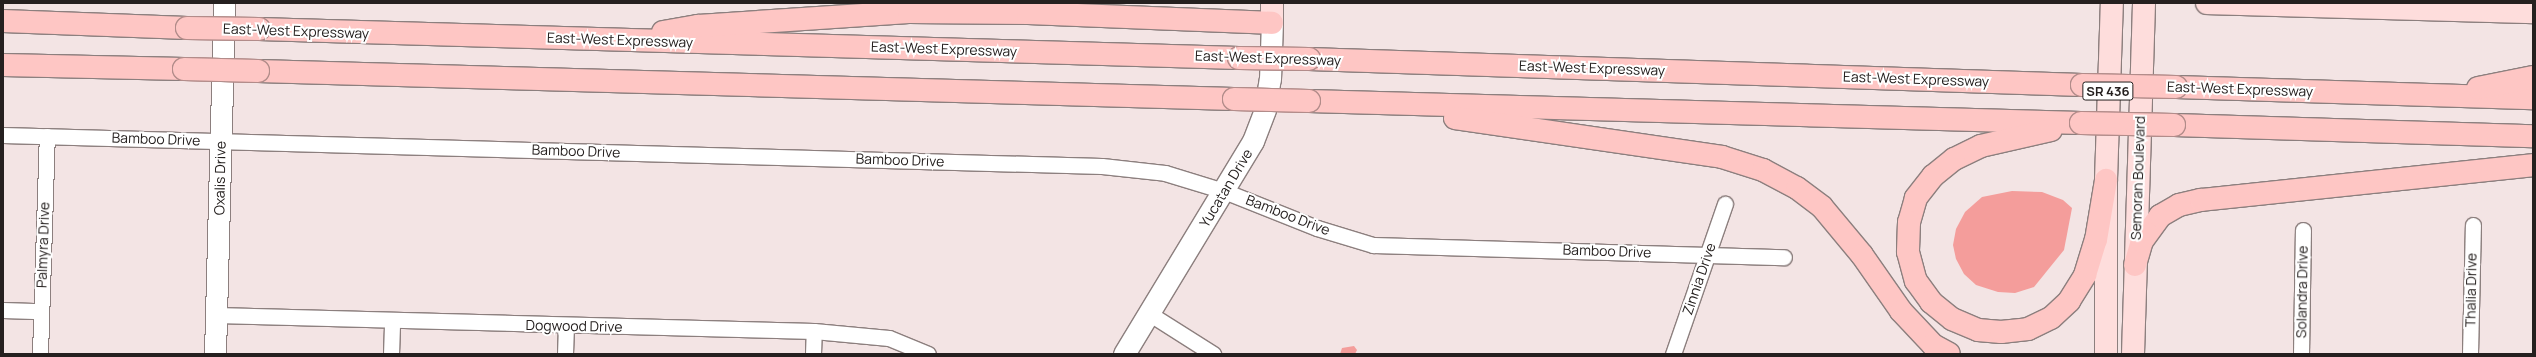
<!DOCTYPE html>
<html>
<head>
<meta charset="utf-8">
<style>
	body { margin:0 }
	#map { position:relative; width:2536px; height:357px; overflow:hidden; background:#f3e4e4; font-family:Manrope,sans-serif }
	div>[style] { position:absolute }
	.water>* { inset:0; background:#f49d9b }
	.roads { filter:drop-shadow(1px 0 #8c7f7e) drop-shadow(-1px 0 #8c7f7e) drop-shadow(0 1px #8c7f7e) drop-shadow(0 -1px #8c7f7e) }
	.street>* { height:15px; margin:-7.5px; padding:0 7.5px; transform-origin:7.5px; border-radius:7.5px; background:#fff }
	.secondary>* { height:21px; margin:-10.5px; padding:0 10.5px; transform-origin:10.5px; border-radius:10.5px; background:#fff }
	.primary>* { height:22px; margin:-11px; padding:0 11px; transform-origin:11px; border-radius:11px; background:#fedddc }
	.highway>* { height:22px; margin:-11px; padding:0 11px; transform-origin:11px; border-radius:11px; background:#fec6c4 }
	.bridges { filter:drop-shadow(1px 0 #b28c8a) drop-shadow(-1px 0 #b28c8a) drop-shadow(0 1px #b28c8a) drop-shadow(0 -1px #b28c8a) }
	.highway-bridge>* { height:22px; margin:-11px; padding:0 11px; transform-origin:11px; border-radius:11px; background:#fec6c4 }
	span { translate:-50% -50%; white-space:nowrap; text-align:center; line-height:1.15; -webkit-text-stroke:4px #fff; paint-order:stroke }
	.shield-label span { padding:1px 3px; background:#fff; border:1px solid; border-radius:3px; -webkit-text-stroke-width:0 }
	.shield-label { font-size:13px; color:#25201f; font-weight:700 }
	.street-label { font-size:14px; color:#25201f }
	.frame { position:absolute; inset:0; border:4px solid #25201f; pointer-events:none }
</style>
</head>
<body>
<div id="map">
	<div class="water">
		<div style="clip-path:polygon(2012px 191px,2042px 192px,2063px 200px,2072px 208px,2064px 250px,2034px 287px,2015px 293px,1998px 292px,1976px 285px,1964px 274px,1956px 259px,1953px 245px,1956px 229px,1965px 212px,1982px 197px)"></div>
		<div style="clip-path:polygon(1354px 346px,1357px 350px,1355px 354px,1340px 354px,1342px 348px)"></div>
	</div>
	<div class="roads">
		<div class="street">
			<div style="left:3px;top:135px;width:1099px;rotate:1.62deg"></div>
			<div style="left:1102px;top:166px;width:63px;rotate:6.3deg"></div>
			<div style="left:1165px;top:173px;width:62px;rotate:17deg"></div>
			<div style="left:1224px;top:191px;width:100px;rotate:21.7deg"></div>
			<div style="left:1317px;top:228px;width:59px;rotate:16.9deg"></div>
			<div style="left:1373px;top:245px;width:411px;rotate:1.7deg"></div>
			<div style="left:3px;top:310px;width:38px;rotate:2deg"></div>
			<div style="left:1150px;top:314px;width:75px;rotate:32.4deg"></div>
			<div style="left:216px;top:315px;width:598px;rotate:1.53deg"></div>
			<div style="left:814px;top:331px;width:75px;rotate:5.3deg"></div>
			<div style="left:889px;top:338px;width:42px;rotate:22.3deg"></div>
			<div style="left:40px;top:354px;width:218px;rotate:-88.2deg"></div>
			<div style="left:391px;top:354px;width:33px;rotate:-88deg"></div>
			<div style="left:565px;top:354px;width:28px;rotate:-88deg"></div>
			<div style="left:813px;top:354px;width:23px;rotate:-88deg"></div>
			<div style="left:1673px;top:354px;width:159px;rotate:-70.9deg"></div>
			<div style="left:2301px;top:354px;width:124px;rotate:-89.1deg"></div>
			<div style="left:2470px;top:354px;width:129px;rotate:-88.7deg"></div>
		</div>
		<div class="secondary">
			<div style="left:215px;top:354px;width:351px;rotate:-88.5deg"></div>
			<div style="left:1124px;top:354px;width:249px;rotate:-58.8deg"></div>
			<div style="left:1253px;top:141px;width:34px;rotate:-69deg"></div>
			<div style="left:1265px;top:109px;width:30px;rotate:-81deg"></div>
			<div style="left:1270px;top:79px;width:56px;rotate:-88deg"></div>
		</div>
		<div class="primary">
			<div style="left:2207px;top:3px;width:326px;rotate:1.6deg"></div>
			<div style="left:1272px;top:23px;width:20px;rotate:-90deg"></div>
			<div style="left:2106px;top:354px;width:174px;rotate:-90deg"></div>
			<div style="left:2106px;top:180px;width:177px;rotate:-88.1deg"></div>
			<div style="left:2133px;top:354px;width:351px;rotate:-88.2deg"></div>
		</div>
		<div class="highway">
			<div style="left:3px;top:21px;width:184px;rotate:2.2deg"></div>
			<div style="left:259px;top:29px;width:980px;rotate:1.69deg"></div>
			<div style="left:663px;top:32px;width:36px;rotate:-10deg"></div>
			<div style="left:698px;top:26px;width:211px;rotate:-3.8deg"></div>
			<div style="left:909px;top:12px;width:119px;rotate:0.5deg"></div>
			<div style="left:1028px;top:13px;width:244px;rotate:2.3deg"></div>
			<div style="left:1309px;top:59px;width:773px;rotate:1.93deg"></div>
			<div style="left:3px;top:65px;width:181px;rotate:1.3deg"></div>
			<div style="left:258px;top:71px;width:976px;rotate:1.64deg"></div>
			<div style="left:2176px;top:87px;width:357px;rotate:1.8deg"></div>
			<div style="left:2478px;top:88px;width:56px;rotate:-11.3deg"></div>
			<div style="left:1309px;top:101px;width:772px;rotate:1.63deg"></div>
			<div style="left:1455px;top:118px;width:270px;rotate:8.3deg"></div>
			<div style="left:1722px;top:157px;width:43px;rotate:17.6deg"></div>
			<div style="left:1763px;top:170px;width:38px;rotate:28deg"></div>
			<div style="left:1797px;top:188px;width:31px;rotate:37deg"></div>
			<div style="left:1822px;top:207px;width:62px;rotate:50.2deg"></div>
			<div style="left:1862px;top:255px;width:68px;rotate:55.1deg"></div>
			<div style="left:1901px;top:311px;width:47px;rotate:46.7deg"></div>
			<div style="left:1933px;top:345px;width:18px;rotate:29deg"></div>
			<div style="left:2174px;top:125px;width:359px;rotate:1.8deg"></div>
			<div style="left:2051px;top:130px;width:72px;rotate:167.1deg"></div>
			<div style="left:1981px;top:146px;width:30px;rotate:154deg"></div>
			<div style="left:1954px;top:159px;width:27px;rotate:141deg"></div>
			<div style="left:1933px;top:176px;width:28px;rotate:128deg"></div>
			<div style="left:1916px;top:198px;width:25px;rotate:106deg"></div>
			<div style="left:1909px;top:222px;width:30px;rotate:92deg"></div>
			<div style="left:1908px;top:252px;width:30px;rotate:75deg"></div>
			<div style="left:1916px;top:281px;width:26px;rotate:54deg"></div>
			<div style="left:1931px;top:302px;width:27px;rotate:39deg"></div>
			<div style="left:1952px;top:319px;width:28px;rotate:23deg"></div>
			<div style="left:1978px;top:330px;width:23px;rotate:5deg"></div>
			<div style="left:2001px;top:332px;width:27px;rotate:-6deg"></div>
			<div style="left:2028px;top:329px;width:25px;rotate:-26deg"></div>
			<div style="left:2051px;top:318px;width:25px;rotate:-43deg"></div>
			<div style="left:2069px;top:301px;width:31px;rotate:-58deg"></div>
			<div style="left:2085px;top:275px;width:37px;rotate:-73deg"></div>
			<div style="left:2096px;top:240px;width:61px;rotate:-80.5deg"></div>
			<div style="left:2135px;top:265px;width:25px;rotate:-74deg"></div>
			<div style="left:2142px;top:241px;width:31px;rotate:-54deg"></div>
			<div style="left:2160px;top:216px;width:22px;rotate:-30deg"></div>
			<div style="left:2179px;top:205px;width:23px;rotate:-13deg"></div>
			<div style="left:2201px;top:200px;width:334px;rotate:-6deg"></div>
		</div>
	</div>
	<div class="bridges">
		<div class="highway-bridge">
			<div style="left:187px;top:28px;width:72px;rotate:0.8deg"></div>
			<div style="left:1239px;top:58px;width:70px;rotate:0.8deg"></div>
			<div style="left:184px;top:69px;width:74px;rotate:1.5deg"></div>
			<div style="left:2082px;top:85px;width:94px;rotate:1.2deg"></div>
			<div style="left:1234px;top:99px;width:75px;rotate:1.5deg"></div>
			<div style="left:2081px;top:123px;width:93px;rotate:1.2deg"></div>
		</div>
	</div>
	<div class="shield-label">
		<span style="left:2108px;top:91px">SR 436</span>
	</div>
	<div class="street-label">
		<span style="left:296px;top:31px;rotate:2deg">East-West Expressway</span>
		<span style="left:620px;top:40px;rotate:2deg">East-West Expressway</span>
		<span style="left:944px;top:49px;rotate:2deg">East-West Expressway</span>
		<span style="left:1268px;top:58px;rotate:2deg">East-West Expressway</span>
		<span style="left:1592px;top:68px;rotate:2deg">East-West Expressway</span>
		<span style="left:1916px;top:79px;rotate:2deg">East-West Expressway</span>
		<span style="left:2240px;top:89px;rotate:2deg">East-West Expressway</span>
		<span style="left:156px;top:139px;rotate:2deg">Bamboo Drive</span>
		<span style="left:576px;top:151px;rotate:2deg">Bamboo Drive</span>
		<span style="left:900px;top:160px;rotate:2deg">Bamboo Drive</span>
		<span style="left:220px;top:178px;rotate:-89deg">Oxalis Drive</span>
		<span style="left:2138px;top:178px;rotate:-88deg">Semoran Boulevard</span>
		<span style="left:1226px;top:188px;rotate:-59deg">Yucatan Drive</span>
		<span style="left:1288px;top:215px;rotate:21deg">Bamboo Drive</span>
		<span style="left:43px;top:245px;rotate:-88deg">Palmyra Drive</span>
		<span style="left:1607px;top:251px;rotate:2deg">Bamboo Drive</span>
		<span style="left:1699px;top:279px;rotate:-71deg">Zinnia Drive</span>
		<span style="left:2471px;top:290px;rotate:-89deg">Thalia Drive</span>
		<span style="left:2302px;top:292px;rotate:-89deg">Solandra Drive</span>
		<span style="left:574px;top:326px;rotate:1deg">Dogwood Drive</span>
	</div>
	<div class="frame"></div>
</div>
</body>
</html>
